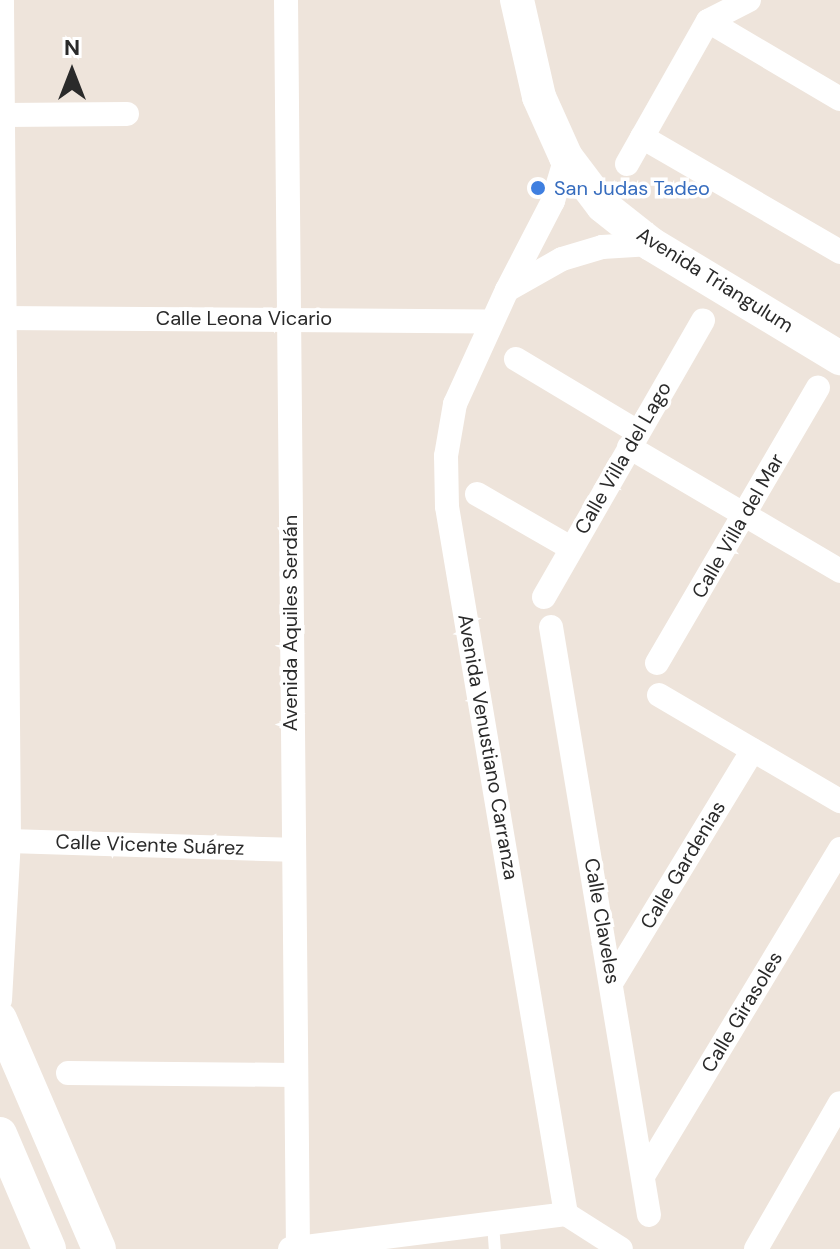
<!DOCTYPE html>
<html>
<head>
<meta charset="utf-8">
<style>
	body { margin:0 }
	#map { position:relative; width:840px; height:1249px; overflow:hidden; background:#eee4db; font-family:"DM Sans",sans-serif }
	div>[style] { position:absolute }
	.lane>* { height:12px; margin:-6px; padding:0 6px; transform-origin:6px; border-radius:6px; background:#fff }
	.street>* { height:24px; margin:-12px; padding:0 12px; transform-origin:12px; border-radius:12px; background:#fff }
	.secondary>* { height:34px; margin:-17px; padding:0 17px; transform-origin:17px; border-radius:17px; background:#fff }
	.dots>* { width:22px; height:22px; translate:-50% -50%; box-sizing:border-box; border:4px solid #fff; border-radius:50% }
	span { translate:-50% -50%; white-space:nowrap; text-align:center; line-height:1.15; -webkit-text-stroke:7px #fff; paint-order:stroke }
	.shop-label { font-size:20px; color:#366cbe }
	.left { translate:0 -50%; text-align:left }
	.street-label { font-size:20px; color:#2a2a2a }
	.north { position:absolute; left:32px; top:32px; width:80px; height:80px; -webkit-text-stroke:6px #fff; paint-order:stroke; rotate:0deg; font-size:22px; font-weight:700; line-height:32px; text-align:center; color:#2a2a2a }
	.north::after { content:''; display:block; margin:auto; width:28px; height:36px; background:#2a2a2a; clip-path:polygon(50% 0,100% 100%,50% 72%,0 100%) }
</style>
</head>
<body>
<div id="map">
	<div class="lane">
		<div style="left:493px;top:1223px;width:26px;rotate:86deg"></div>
	</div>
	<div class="street">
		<div style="left:286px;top:0;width:1245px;rotate:89.45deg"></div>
		<div style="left:708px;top:21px;width:153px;rotate:30.6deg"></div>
		<div style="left:4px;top:115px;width:123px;rotate:-0.5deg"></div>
		<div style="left:642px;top:137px;width:229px;rotate:30.1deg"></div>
		<div style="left:627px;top:164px;width:164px;rotate:-60.5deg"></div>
		<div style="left:708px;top:21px;width:46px;rotate:-27.1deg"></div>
		<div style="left:507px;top:290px;width:100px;rotate:-62.7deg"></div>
		<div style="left:553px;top:201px;width:46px;rotate:-73.5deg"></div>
		<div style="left:0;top:318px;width:488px;rotate:0.4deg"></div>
		<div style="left:516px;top:359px;width:142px;rotate:30.9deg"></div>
		<div style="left:629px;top:447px;width:245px;rotate:30.4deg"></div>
		<div style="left:477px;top:494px;width:108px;rotate:29.9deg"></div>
		<div style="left:544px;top:597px;width:319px;rotate:-60.1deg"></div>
		<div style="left:551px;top:627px;width:596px;rotate:80.54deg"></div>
		<div style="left:657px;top:663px;width:319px;rotate:-59.7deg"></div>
		<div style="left:659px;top:695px;width:210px;rotate:30.4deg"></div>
		<div style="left:9px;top:841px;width:282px;rotate:1.8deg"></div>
		<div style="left:613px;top:980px;width:269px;rotate:-58.7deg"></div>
		<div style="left:0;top:1000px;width:159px;rotate:-86.8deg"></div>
		<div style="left:9px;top:841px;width:841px;rotate:-90.48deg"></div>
		<div style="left:68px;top:1073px;width:226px;rotate:0.5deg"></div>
		<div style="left:643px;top:1176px;width:382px;rotate:-58.9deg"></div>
		<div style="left:566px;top:1214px;width:717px;rotate:-99.55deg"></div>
		<div style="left:447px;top:507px;width:51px;rotate:-91.1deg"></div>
		<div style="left:446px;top:456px;width:53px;rotate:-80.2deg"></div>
		<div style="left:455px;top:404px;width:125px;rotate:-65.5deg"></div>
		<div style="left:507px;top:290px;width:63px;rotate:-29.4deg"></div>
		<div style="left:562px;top:259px;width:42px;rotate:-16.7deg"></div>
		<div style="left:602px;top:247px;width:49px;rotate:-3.5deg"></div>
		<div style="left:566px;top:1214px;width:65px;rotate:32.5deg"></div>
		<div style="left:290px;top:1249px;width:278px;rotate:-7.2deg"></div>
		<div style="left:756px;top:1249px;width:168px;rotate:-60.1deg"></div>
	</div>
	<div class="secondary">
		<div style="left:517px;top:0;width:99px;rotate:77.2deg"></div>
		<div style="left:539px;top:97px;width:66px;rotate:65.8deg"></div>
		<div style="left:566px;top:157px;width:61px;rotate:52.9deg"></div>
		<div style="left:603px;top:206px;width:61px;rotate:38.4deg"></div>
		<div style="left:651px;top:244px;width:221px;rotate:31.1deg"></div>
		<div style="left:0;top:1019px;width:250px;rotate:66.7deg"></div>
		<div style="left:0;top:1134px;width:125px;rotate:66.9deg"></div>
	</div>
	<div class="dots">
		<div style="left:538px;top:188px;background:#3f7fe0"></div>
	</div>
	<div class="shop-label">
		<span class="left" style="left:554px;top:188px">San Judas Tadeo</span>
	</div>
	<div class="street-label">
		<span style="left:715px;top:280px;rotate:32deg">Avenida Triangulum</span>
		<span style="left:244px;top:318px">Calle Leona Vicario</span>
		<span style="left:623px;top:458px;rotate:-60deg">Calle Villa del Lago</span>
		<span style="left:738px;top:526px;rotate:-60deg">Calle Villa del Mar</span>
		<span style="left:290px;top:623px;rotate:-90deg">Avenida Aquiles Serdán</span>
		<span style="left:488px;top:747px;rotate:80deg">Avenida Venustiano Carranza</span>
		<span style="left:150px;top:845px;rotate:2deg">Calle Vicente Suárez</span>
		<span style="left:683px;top:865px;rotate:-59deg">Calle Gardenias</span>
		<span style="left:602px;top:921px;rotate:80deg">Calle Claveles</span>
		<span style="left:742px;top:1012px;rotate:-59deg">Calle Girasoles</span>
	</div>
	<div class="north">N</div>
</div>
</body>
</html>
